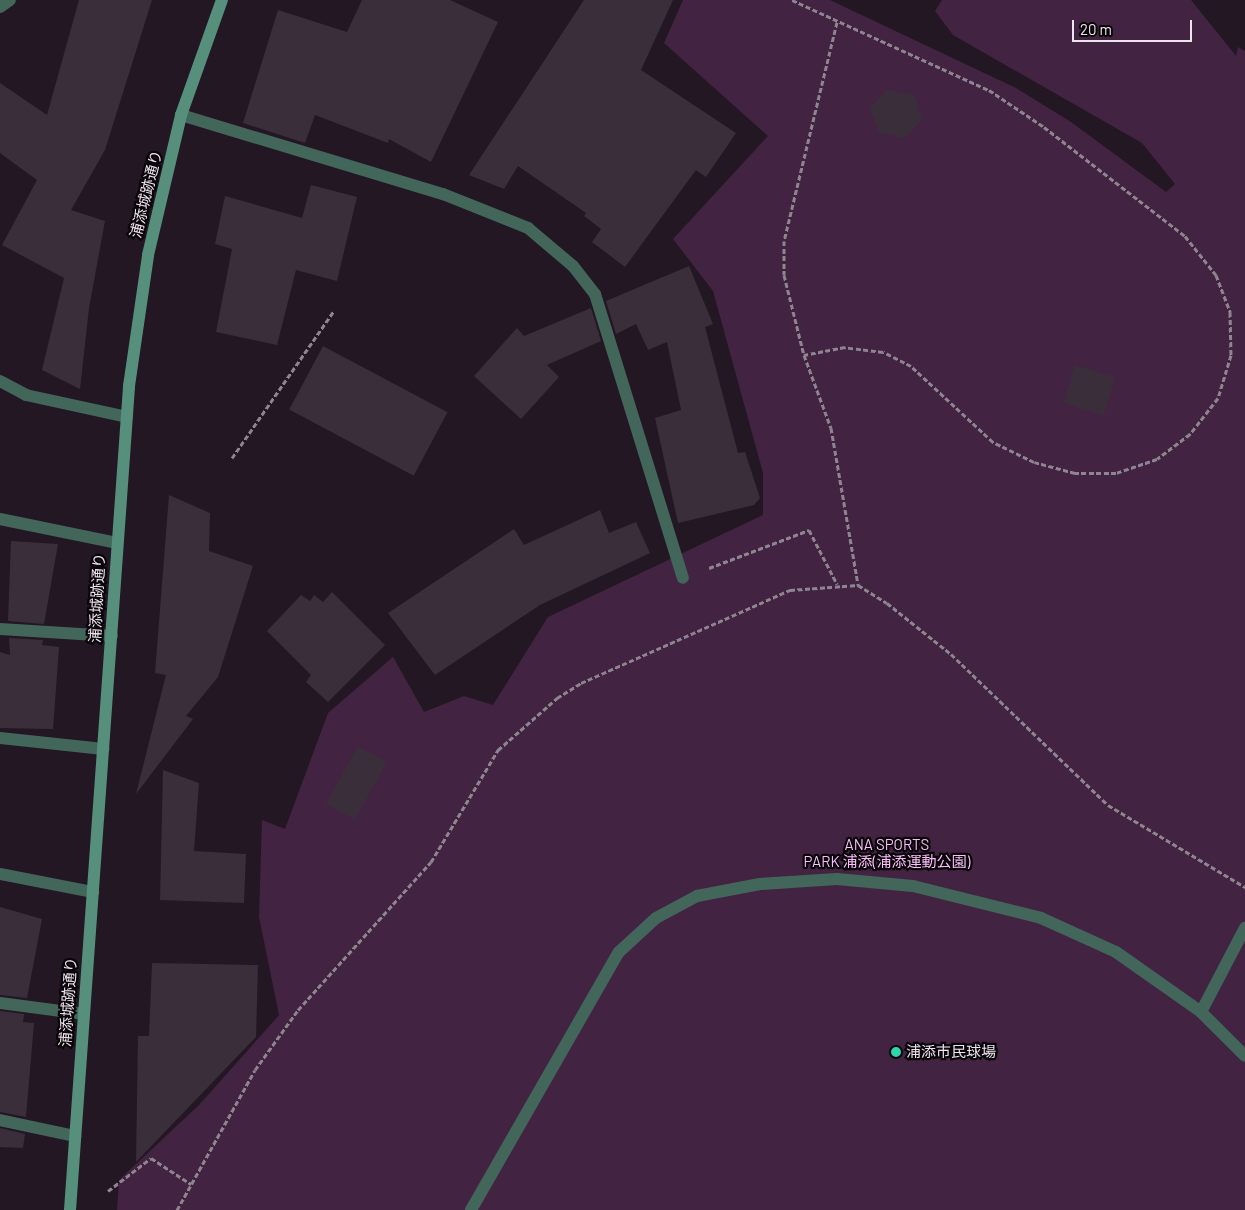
<!DOCTYPE html>
<html>
<head>
<meta charset="utf-8">
<style>
	body { margin:0 }
	#map { position:relative; width:1245px; height:1210px; overflow:hidden; background:#221722; font-family:Barlow,"Noto Sans JP",sans-serif }
	div>[style] { position:absolute }
	.green>* { inset:0; background:#422442 }
	.building>* { inset:0; background:#3a2e3a; transform-origin:0 0 }
	.path>* { height:3px; margin-top:-1.5px; transform-origin:0; background:repeating-linear-gradient(90deg,#8e858e 0 5px,transparent 0 7.5px) }
	.service>* { height:12px; margin:-6px; padding:0 6px; transform-origin:6px; border-radius:6px; background:#42665a }
	.minor>* { height:12px; margin:-6px; padding:0 6px; transform-origin:6px; border-radius:6px; background:#42665a }
	.secondary>* { height:12px; margin:-6px; padding:0 6px; transform-origin:6px; border-radius:6px; background:#56907d }
	.dots>* { width:14px; height:14px; translate:-50% -50%; box-sizing:border-box; border:2px solid #090509; border-radius:50% }
	span { translate:-50% -50%; white-space:nowrap; text-align:center; line-height:1.15; -webkit-text-stroke:4.5px #090509; paint-order:stroke }
	.street-label { font-size:15px; color:#ede5ed }
	.park-label { font-size:15px; color:#fcbffc }
	.poi-label { font-size:15px; color:#ede5ed }
	.left { translate:0 -50%; text-align:left }
	.scale { position:absolute; left:1072px; top:20px; width:120px; height:22px; box-sizing:border-box; border:2px solid #ede5ed; border-top:0; padding-left:6px; font-size:15px; line-height:18px; white-space:nowrap; color:#ede5ed; -webkit-text-stroke:4px #090509; paint-order:stroke }
</style>
</head>
<body>
<div id="map">
	<div class="green">
		<div style="clip-path:polygon(683px 0,830px 0,1016px 88px,1071px 122px,1166px 192px,1175px 184px,1142px 143px,953px 35px,935px 11px,942px 0,1191px 0,1236px 56px,1238px 47px,1245px 51px,1245px 1210px,117px 1210px,119px 1180px,199px 1105px,279px 1015px,259px 917px,262px 820px,285px 829px,328px 713px,393px 657px,424px 712px,464px 696px,493px 705px,548px 617px,763px 515px,763px 473px,713px 291px,673px 239px,768px 136px,664px 43px)"></div>
	</div>
	<div class="building">
		<div style="clip-path:polygon(79px 0,152px 0,105px 150px,71px 210px,105px 221px,89px 308px,80px 389px,42px 370px,64px 278px,2px 245px,37px 180px,0 153px,0 83px,47px 115px)"></div>
		<div style="clip-path:polygon(362px 0,450px 0,498px 22px,431px 162px,389px 139px,388px 143px,315px 115px,305px 143px,243px 123px,278px 10px,347px 32px)"></div>
		<div style="clip-path:polygon(584px 0,673px 0,641px 70px,736px 133px,706px 177px,696px 170px,625px 267px,592px 242px,601px 229px,584px 216px,586px 213px,518px 166px,504px 189px,469px 175px)"></div>
		<div style="clip-path:polygon(886px 90px,915px 95px,922px 120px,905px 138px,879px 133px,870px 108px)"></div>
		<div style="clip-path:polygon(311px 185px,357px 197px,337px 281px,296px 270px,277px 345px,216px 332px,232px 249px,215px 244px,225px 196px,302px 218px)"></div>
		<div style="clip-path:polygon(689px 266px,713px 324px,705px 327px,738px 453px,745px 452px,760px 498px,754px 505px,678px 523px,655px 418px,681px 410px,667px 342px,648px 350px,636px 324px,616px 334px,606px 301px)"></div>
		<div style="clip-path:polygon(591px 308px,601px 341px,547px 365px,559px 377px,521px 419px,474px 376px,517px 328px,524px 336px)"></div>
		<div style="left:323px;top:346px;width:141px;height:72px;rotate:28deg"></div>
		<div style="left:1075px;top:365px;width:42px;height:40px;rotate:17deg"></div>
		<div style="clip-path:polygon(169px 495px,210px 513px,209px 551px,253px 566px,218px 677px,186px 716px,193px 719px,136px 794px,166px 675px,155px 673px)"></div>
		<div style="clip-path:polygon(600px 510px,609px 533px,636px 522px,650px 553px,540px 605px,435px 675px,388px 613px,514px 529px,524px 545px)"></div>
		<div style="clip-path:polygon(11px 541px,58px 544px,44px 624px,8px 621px)"></div>
		<div style="clip-path:polygon(332px 592px,385px 645px,328px 702px,306px 682px,311px 675px,267px 631px,301px 595px,310px 601px,314px 595px,323px 602px)"></div>
		<div style="clip-path:polygon(9px 638px,43px 640px,42px 645px,59px 647px,53px 729px,0 728px,0 652px,10px 655px)"></div>
		<div style="left:358px;top:746px;width:33px;height:66px;rotate:29deg"></div>
		<div style="clip-path:polygon(163px 770px,199px 783px,194px 851px,246px 854px,244px 903px,160px 900px)"></div>
		<div style="clip-path:polygon(0 907px,42px 919px,27px 998px,0 995px)"></div>
		<div style="clip-path:polygon(152px 963px,258px 965px,256px 1037px,136px 1162px,138px 1036px,149px 1036px)"></div>
		<div style="clip-path:polygon(0 1011px,24px 1014px,23px 1022px,34px 1023px,26px 1117px,0 1112px)"></div>
		<div style="clip-path:polygon(0 1128px,25px 1134px,23px 1148px,0 1147px)"></div>
	</div>
	<div class="path">
		<div style="left:792px;top:0;width:217px;rotate:24.6deg"></div>
		<div style="left:989px;top:90px;width:66px;rotate:33.9deg"></div>
		<div style="left:1044px;top:127px;width:178px;rotate:37.7deg"></div>
		<div style="left:1185px;top:236px;width:50px;rotate:51.5deg"></div>
		<div style="left:1216px;top:275px;width:40px;rotate:69deg"></div>
		<div style="left:1230px;top:312px;width:43px;rotate:88.7deg"></div>
		<div style="left:1231px;top:355px;width:45px;rotate:106.8deg"></div>
		<div style="left:1218px;top:398px;width:46px;rotate:127.9deg"></div>
		<div style="left:1190px;top:434px;width:41px;rotate:142.9deg"></div>
		<div style="left:1157px;top:459px;width:43px;rotate:161.1deg"></div>
		<div style="left:1116px;top:473px;width:41px;rotate:180deg"></div>
		<div style="left:1075px;top:473px;width:42px;rotate:-165deg"></div>
		<div style="left:1034px;top:462px;width:46px;rotate:-154deg"></div>
		<div style="left:993px;top:442px;width:112px;rotate:-137.2deg"></div>
		<div style="left:911px;top:366px;width:31px;rotate:-153deg"></div>
		<div style="left:883px;top:352px;width:38px;rotate:-173deg"></div>
		<div style="left:845px;top:347px;width:42px;rotate:169deg"></div>
		<div style="left:837px;top:22px;width:225px;rotate:103.6deg"></div>
		<div style="left:784px;top:241px;width:34px;rotate:90deg"></div>
		<div style="left:784px;top:275px;width:82px;rotate:76deg"></div>
		<div style="left:804px;top:355px;width:78px;rotate:69.7deg"></div>
		<div style="left:831px;top:428px;width:159px;rotate:80.2deg"></div>
		<div style="left:232px;top:458px;width:178px;rotate:-55.3deg"></div>
		<div style="left:709px;top:568px;width:107px;rotate:-20.8deg"></div>
		<div style="left:809px;top:530px;width:61px;rotate:62.6deg"></div>
		<div style="left:108px;top:1191px;width:54px;rotate:-37.5deg"></div>
		<div style="left:151px;top:1158px;width:48px;rotate:33deg"></div>
		<div style="left:177px;top:1210px;width:160px;rotate:-60.9deg"></div>
		<div style="left:255px;top:1070px;width:74px;rotate:-54.4deg"></div>
		<div style="left:298px;top:1010px;width:199px;rotate:-48.1deg"></div>
		<div style="left:431px;top:862px;width:131px;rotate:-59.1deg"></div>
		<div style="left:498px;top:750px;width:79px;rotate:-41.4deg"></div>
		<div style="left:557px;top:698px;width:28px;rotate:-32deg"></div>
		<div style="left:581px;top:683px;width:229px;rotate:-24deg"></div>
		<div style="left:790px;top:590px;width:68px;rotate:-4.2deg"></div>
		<div style="left:858px;top:585px;width:34px;rotate:32deg"></div>
		<div style="left:887px;top:603px;width:82px;rotate:38.6deg"></div>
		<div style="left:951px;top:654px;width:218px;rotate:43.9deg"></div>
		<div style="left:1108px;top:805px;width:160px;rotate:30.9deg"></div>
	</div>
	<div class="service">
		<div style="left:1201px;top:1012px;width:95px;rotate:-62.4deg"></div>
		<div style="left:471px;top:1210px;width:297px;rotate:-60.2deg"></div>
		<div style="left:619px;top:952px;width:50px;rotate:-42.6deg"></div>
		<div style="left:656px;top:918px;width:47px;rotate:-28.2deg"></div>
		<div style="left:697px;top:896px;width:64px;rotate:-10.8deg"></div>
		<div style="left:760px;top:884px;width:77px;rotate:-3.7deg"></div>
		<div style="left:837px;top:879px;width:76px;rotate:5.3deg"></div>
		<div style="left:913px;top:886px;width:132px;rotate:14deg"></div>
		<div style="left:1041px;top:918px;width:82px;rotate:24.4deg"></div>
		<div style="left:1116px;top:952px;width:104px;rotate:35.2deg"></div>
		<div style="left:1201px;top:1012px;width:62px;rotate:45deg"></div>
	</div>
	<div class="minor">
		<div style="left:0;top:7px;width:12px;rotate:-35deg"></div>
		<div style="left:181px;top:115px;width:274px;rotate:16.8deg"></div>
		<div style="left:443px;top:194px;width:92px;rotate:21.8deg"></div>
		<div style="left:528px;top:228px;width:59px;rotate:40.2deg"></div>
		<div style="left:573px;top:266px;width:36px;rotate:52deg"></div>
		<div style="left:595px;top:294px;width:297px;rotate:72.8deg"></div>
		<div style="left:0;top:381px;width:30px;rotate:28deg"></div>
		<div style="left:26px;top:395px;width:103px;rotate:12.3deg"></div>
		<div style="left:0;top:519px;width:119px;rotate:11.6deg"></div>
		<div style="left:0;top:629px;width:112px;rotate:3.6deg"></div>
		<div style="left:0;top:738px;width:104px;rotate:6.1deg"></div>
		<div style="left:0;top:874px;width:95px;rotate:11deg"></div>
		<div style="left:0;top:1003px;width:84px;rotate:7.5deg"></div>
		<div style="left:0;top:1120px;width:77px;rotate:12deg"></div>
	</div>
	<div class="secondary">
		<div style="left:70px;top:1210px;width:826px;rotate:-85.9deg"></div>
		<div style="left:129px;top:386px;width:132px;rotate:-81.7deg"></div>
		<div style="left:148px;top:255px;width:144px;rotate:-76.7deg"></div>
		<div style="left:181px;top:115px;width:122px;rotate:-70.4deg"></div>
	</div>
	<div class="dots">
		<div style="left:896px;top:1052px;background:#2cd5ab"></div>
	</div>
	<div class="street-label">
		<span style="left:146px;top:194px;rotate:-76deg">浦添城跡通り</span>
		<span style="left:97px;top:598px;rotate:-87deg">浦添城跡通り</span>
		<span style="left:68px;top:1002px;rotate:-86deg">浦添城跡通り</span>
	</div>
	<div class="park-label">
		<span style="left:887px;top:853px">ANA SPORTS<br>PARK 浦添(浦添運動公園)</span>
	</div>
	<div class="poi-label">
		<span class="left" style="left:906px;top:1052px">浦添市民球場</span>
	</div>
	<div class="scale">20 m</div>
</div>
</body>
</html>
